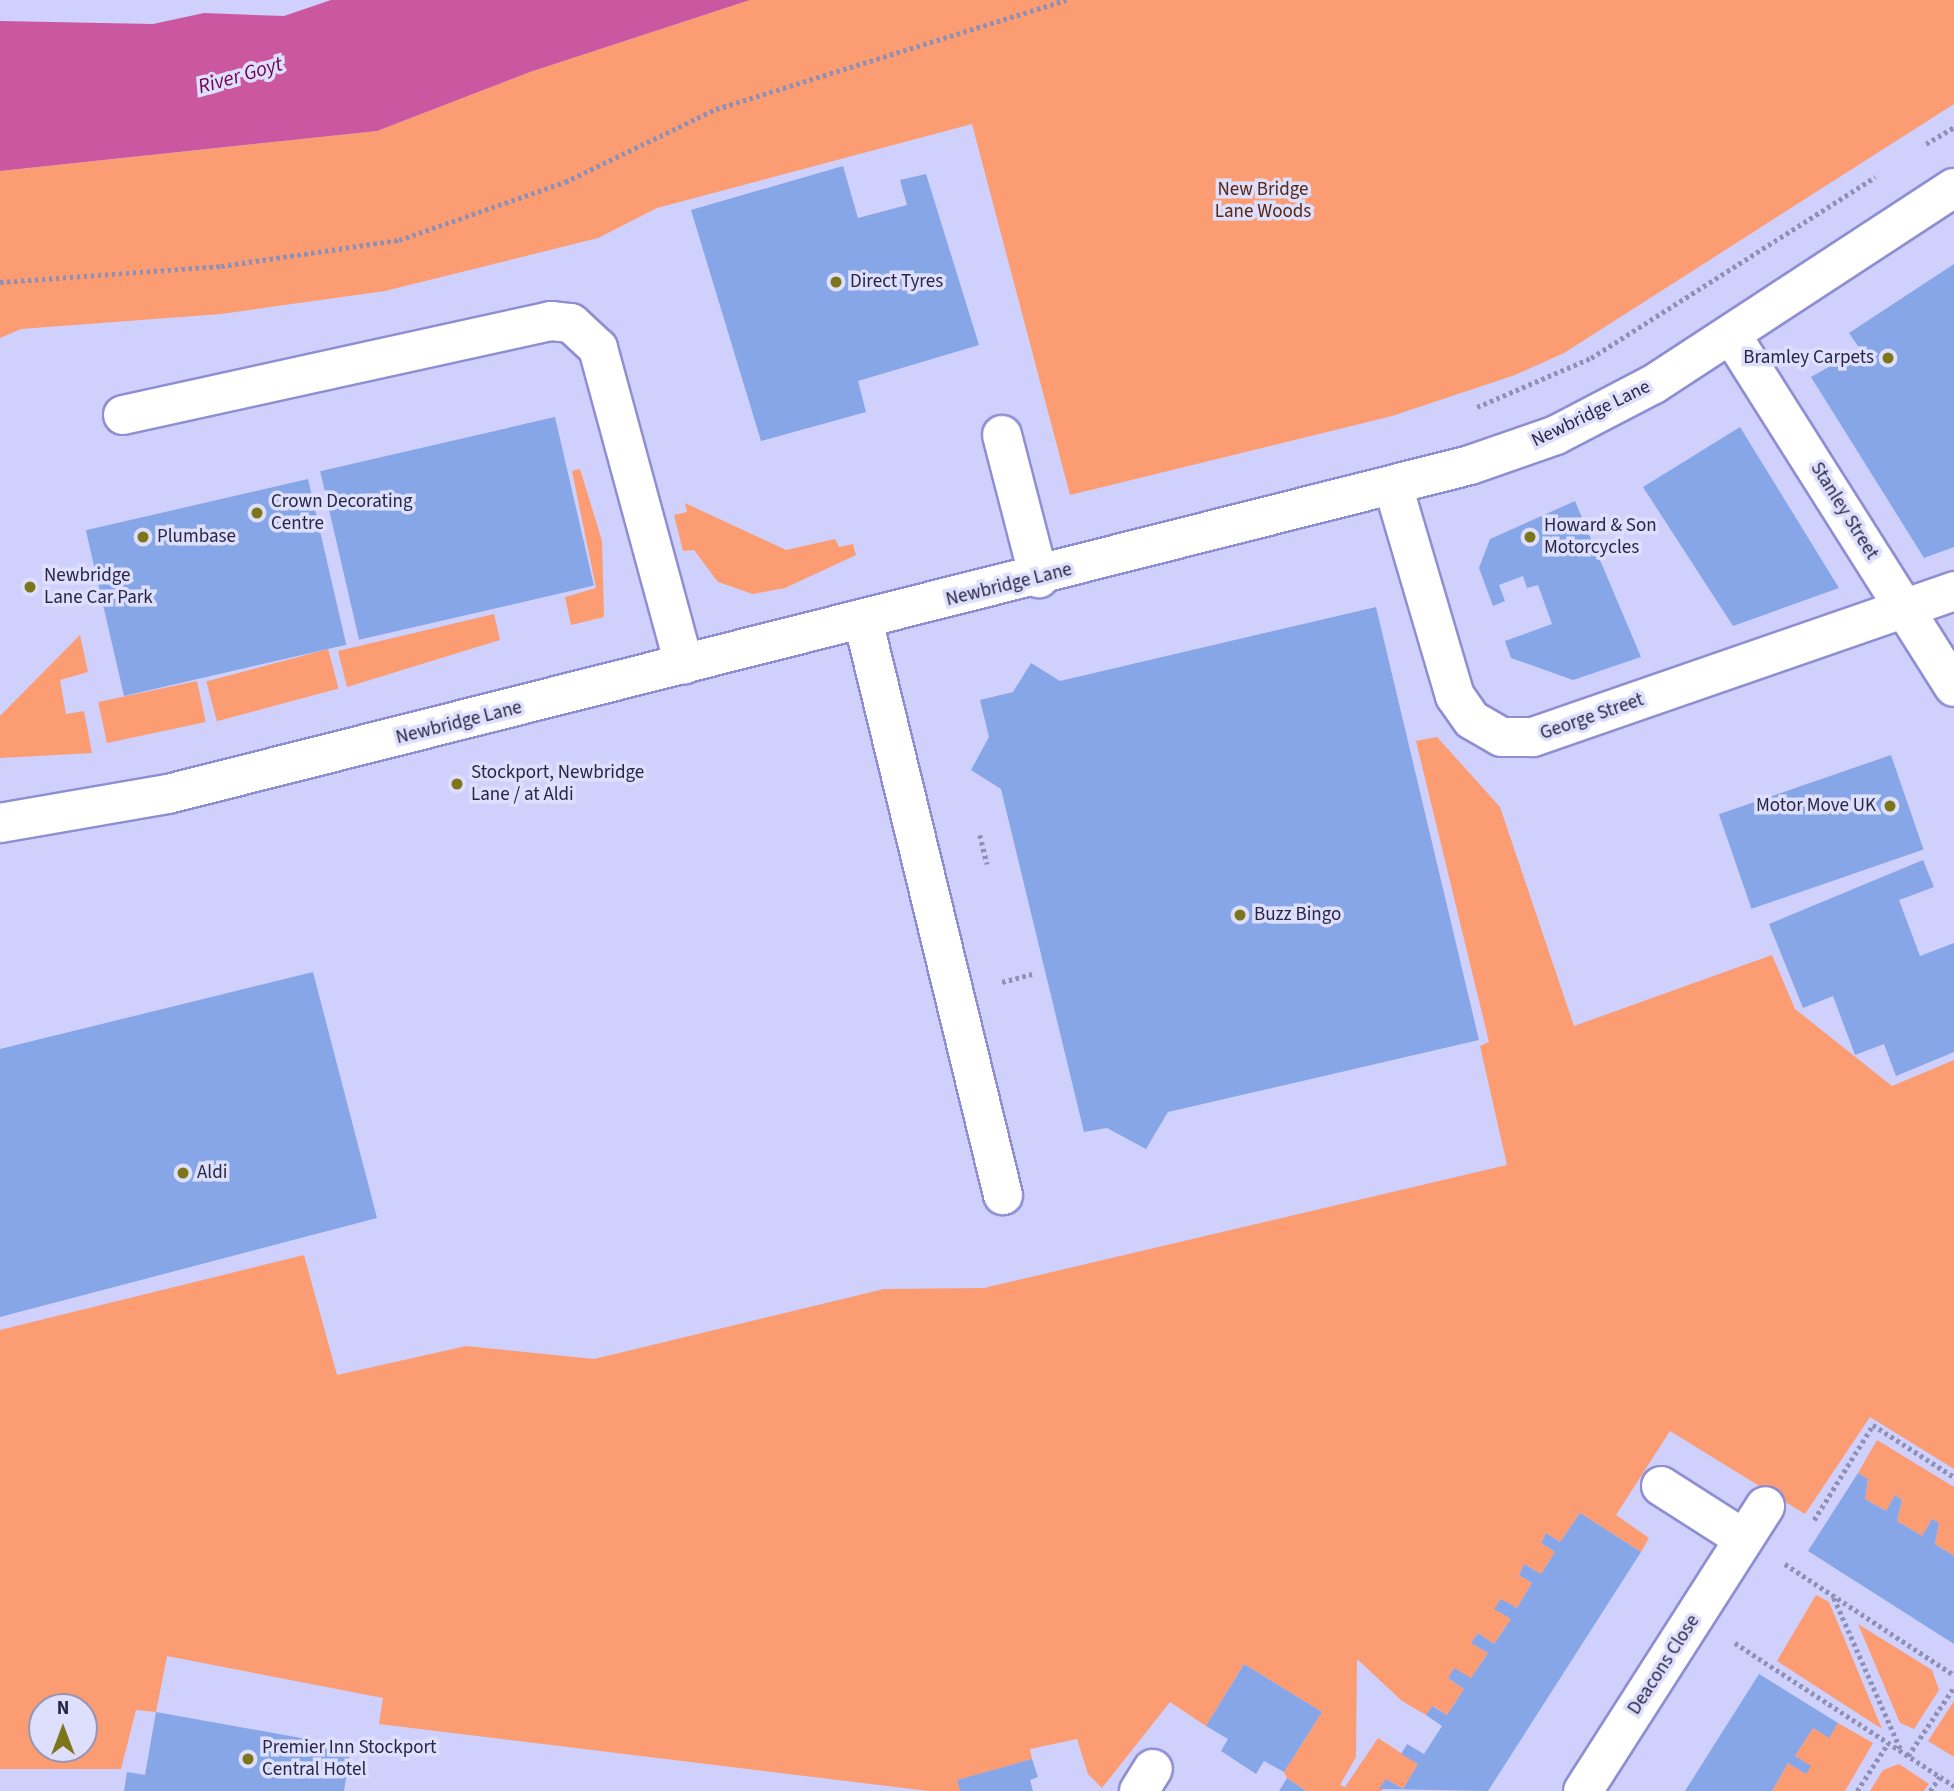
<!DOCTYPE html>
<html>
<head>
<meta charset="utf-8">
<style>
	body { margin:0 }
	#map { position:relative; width:1954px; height:1791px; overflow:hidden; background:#cfd0fc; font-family:"Source Sans 3",sans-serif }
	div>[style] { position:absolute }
	.green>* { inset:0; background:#fc9c72; transform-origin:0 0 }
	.water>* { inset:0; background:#ca57a0 }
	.building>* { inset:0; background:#87a6e7; transform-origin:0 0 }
	.path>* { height:4.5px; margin-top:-2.25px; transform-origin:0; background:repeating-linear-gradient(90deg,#8f90b6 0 3.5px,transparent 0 7px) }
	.roads { filter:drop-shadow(2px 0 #8f8ed3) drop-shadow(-2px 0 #8f8ed3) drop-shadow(0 2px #8f8ed3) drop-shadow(0 -2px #8f8ed3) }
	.minor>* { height:38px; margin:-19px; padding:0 19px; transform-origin:19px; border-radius:19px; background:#fff }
	.dots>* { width:19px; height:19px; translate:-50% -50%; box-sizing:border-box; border:4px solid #dedffd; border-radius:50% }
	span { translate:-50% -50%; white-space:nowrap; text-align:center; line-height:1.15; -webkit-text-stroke:7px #dedffd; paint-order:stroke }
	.park-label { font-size:19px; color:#582711 }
	.poi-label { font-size:19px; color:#282743 }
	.left { translate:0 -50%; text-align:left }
	.right { translate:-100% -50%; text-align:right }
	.street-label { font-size:19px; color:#282743 }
	.water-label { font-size:21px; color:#710052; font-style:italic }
	.north { position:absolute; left:28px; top:1693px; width:70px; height:70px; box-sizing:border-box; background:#dedffd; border:2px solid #9595b3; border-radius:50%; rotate:0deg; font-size:19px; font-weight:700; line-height:28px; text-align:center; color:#282743 }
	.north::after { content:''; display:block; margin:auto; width:24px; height:32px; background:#7d7519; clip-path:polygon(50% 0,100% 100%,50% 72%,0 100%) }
</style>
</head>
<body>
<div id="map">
	<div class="green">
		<div style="clip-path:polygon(750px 0,1954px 0,1954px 104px,1564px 353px,1515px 375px,1392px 416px,1070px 495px,972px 124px,657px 208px,598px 238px,385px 291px,221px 314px,21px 329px,0 338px,0 171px,377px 131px,530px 72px)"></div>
		<div style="clip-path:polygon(580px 469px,602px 541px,604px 617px,571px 625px,565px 597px,596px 588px,572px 471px)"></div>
		<div style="clip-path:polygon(685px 503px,786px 550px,835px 539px,839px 547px,853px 544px,856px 555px,785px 588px,753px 594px,718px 582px,694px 550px,683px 551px,674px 515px,687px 512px)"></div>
		<div style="clip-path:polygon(494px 614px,500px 640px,347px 687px,338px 651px)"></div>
		<div style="clip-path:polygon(80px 635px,88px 672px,60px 680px,66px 714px,84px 711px,92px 753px,0 758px,0 716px)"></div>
		<div style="left:328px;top:649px;width:41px;height:126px;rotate:75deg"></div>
		<div style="left:197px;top:681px;width:42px;height:101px;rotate:78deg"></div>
		<div style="clip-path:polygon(evenodd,1437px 737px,1500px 807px,1574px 1026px,1772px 955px,1795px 1009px,1892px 1086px,1954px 1060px,1954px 1469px,1870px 1417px,1805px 1514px,1670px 1431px,1616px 1515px,1649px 1538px,1641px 1552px,1580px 1513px,1560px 1542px,1546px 1533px,1541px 1543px,1555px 1552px,1541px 1574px,1524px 1564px,1519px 1575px,1532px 1583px,1517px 1608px,1501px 1599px,1495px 1609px,1511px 1619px,1494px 1644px,1478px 1633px,1471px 1643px,1488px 1653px,1471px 1678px,1448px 1678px,1464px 1689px,1447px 1715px,1433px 1706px,1426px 1715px,1402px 1701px,1357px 1659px,1356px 1757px,1340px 1785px,1345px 1787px,1378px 1738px,1418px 1764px,1403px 1789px,1386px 1779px,1382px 1791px,1306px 1791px,1287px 1778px,1284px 1772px,1322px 1712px,1244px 1664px,1206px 1726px,1170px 1702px,1102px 1788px,1088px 1774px,1077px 1739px,1030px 1749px,1032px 1759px,958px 1780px,960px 1791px,928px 1791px,379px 1724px,383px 1698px,167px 1656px,156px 1712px,136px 1710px,121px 1769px,0 1769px,0 1330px,304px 1255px,337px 1375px,466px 1346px,594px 1359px,884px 1289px,984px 1288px,1507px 1165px,1480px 1046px,1489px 1042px,1416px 741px,1437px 737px,42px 1707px,84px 1707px,84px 1749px,42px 1749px,42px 1707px)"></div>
		<div style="clip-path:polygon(1877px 1440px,1954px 1487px,1954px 1556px,1935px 1544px,1939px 1523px,1932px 1519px,1922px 1536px,1897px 1521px,1902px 1500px,1895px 1495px,1886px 1511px,1865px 1499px,1868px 1479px,1858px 1473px)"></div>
		<div style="clip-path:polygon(1816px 1595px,1829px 1602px,1882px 1729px,1777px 1661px)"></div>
		<div style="clip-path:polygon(1858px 1624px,1932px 1670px,1939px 1690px,1914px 1729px,1900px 1723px)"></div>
		<div style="clip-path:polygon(1954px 1701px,1954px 1757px,1928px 1741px)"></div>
		<div style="clip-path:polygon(1838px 1723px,1873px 1743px,1845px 1791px,1772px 1791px,1788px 1763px,1805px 1773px,1810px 1766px,1795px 1756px,1813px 1728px,1829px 1737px)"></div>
		<div style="clip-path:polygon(1899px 1764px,1929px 1784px,1924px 1791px,1870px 1791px,1883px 1770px)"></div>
	</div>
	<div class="water">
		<div style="clip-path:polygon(331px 0,750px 0,530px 72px,377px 131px,0 171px,0 21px,153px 24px,204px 13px,284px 16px)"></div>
	</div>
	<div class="building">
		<div style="clip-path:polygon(843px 166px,858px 218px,907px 205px,900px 180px,926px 174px,979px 345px,858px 381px,866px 412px,761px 441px,691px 210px)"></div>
		<div style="clip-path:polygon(1954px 264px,1954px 547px,1924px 558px,1811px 377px,1860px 349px,1849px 333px)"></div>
		<div style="left:555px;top:417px;width:173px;height:241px;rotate:77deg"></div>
		<div style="clip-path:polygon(1740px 427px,1839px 588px,1733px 626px,1643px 487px)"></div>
		<div style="left:308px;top:479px;width:170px;height:228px;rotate:77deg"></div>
		<div style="clip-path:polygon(1575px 501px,1641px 657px,1573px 680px,1511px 658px,1505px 641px,1552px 624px,1538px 585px,1527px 588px,1523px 576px,1499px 585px,1505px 601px,1493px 606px,1479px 568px,1490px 539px)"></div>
		<div style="clip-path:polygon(1376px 607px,1479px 1040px,1168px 1112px,1146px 1149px,1107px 1128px,1084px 1132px,1001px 789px,971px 770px,989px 737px,980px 700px,1013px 692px,1031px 663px,1060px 681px)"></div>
		<div style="left:1891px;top:755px;width:100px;height:182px;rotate:71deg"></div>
		<div style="clip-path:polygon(1923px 860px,1934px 887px,1899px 900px,1920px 956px,1954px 943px,1954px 1052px,1896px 1076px,1884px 1044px,1855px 1055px,1833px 996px,1803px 1008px,1769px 924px)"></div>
		<div style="clip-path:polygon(313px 972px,377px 1218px,0 1317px,0 1049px)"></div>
		<div style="clip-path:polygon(1858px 1473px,1868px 1479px,1865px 1499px,1886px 1511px,1895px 1495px,1902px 1500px,1897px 1521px,1922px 1536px,1932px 1519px,1939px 1523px,1935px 1544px,1954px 1556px,1954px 1644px,1808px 1551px)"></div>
		<div style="clip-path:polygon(1580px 1513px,1641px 1552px,1488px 1791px,1379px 1789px,1386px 1779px,1403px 1789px,1418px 1764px,1401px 1754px,1407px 1744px,1424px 1754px,1442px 1726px,1426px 1715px,1432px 1706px,1447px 1715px,1464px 1689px,1448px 1678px,1454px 1668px,1471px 1678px,1488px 1653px,1471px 1643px,1478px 1633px,1494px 1644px,1511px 1619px,1494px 1609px,1501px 1599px,1517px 1608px,1532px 1583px,1519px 1575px,1524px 1564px,1541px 1574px,1555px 1552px,1541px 1543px,1546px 1533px,1560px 1542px)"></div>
		<div style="clip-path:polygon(1244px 1664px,1322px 1712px,1284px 1772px,1264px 1761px,1256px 1774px,1221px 1751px,1228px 1739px,1206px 1726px)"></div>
		<div style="clip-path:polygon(1759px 1674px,1838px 1723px,1829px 1738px,1813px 1728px,1795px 1756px,1811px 1766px,1806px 1774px,1788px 1763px,1772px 1791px,1685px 1791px)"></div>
		<div style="clip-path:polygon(156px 1712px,351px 1747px,344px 1791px,124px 1791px,127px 1772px,145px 1775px)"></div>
		<div style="clip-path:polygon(1032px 1759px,1038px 1777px,1030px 1780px,1033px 1791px,960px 1791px,957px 1780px)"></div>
		<div style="clip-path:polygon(1287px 1778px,1306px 1791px,1279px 1791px)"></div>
	</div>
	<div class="path">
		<div style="left:1926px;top:144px;width:33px;rotate:-31deg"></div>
		<div style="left:0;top:282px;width:222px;rotate:-4.1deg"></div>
		<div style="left:221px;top:266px;width:180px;rotate:-8.3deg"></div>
		<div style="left:399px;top:240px;width:176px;rotate:-19.3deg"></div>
		<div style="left:565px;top:182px;width:168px;rotate:-25.8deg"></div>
		<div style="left:716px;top:109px;width:367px;rotate:-17.3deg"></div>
		<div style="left:1477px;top:407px;width:124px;rotate:-23.3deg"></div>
		<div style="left:1591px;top:358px;width:337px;rotate:-32.5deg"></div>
		<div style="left:980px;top:835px;width:30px;rotate:76deg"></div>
		<div style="left:1002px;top:982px;width:31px;rotate:-15deg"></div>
		<div style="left:1814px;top:1520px;width:112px;rotate:-58.2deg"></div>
		<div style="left:1873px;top:1425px;width:96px;rotate:32.7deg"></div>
		<div style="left:1785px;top:1564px;width:202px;rotate:33.3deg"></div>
		<div style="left:1834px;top:1598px;width:166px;rotate:66.2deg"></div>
		<div style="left:1735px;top:1643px;width:262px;rotate:33.1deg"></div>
		<div style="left:1908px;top:1756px;width:83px;rotate:-56.3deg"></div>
		<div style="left:1857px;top:1791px;width:57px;rotate:-57.1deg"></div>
		<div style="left:1930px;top:1791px;width:18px;rotate:-56deg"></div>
	</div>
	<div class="roads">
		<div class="minor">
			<div style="left:1732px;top:336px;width:415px;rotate:57.7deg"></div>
			<div style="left:123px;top:415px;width:438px;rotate:-12.4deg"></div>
			<div style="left:551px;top:321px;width:20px;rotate:6deg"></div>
			<div style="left:571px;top:323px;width:37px;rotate:43deg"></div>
			<div style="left:598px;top:348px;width:328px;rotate:74.8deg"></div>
			<div style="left:1002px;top:435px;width:148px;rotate:75.5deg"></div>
			<div style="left:1394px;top:489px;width:216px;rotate:73.6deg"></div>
			<div style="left:1455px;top:696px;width:29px;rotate:55deg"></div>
			<div style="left:1472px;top:720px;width:34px;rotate:30deg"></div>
			<div style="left:1502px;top:737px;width:31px"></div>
			<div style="left:1533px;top:737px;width:446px;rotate:-19.1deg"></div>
			<div style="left:863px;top:620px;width:592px;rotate:76.32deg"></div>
			<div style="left:0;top:823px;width:170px;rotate:-9.8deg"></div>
			<div style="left:168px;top:794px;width:1343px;rotate:-14.18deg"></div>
			<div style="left:1470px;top:465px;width:91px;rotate:-19.2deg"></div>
			<div style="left:1556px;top:435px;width:110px;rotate:-27.5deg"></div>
			<div style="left:1654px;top:384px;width:358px;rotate:-33.2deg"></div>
			<div style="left:1661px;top:1486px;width:98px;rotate:32.6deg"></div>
			<div style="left:1139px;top:1791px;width:26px;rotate:-58deg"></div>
			<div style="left:1583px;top:1791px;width:338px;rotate:-57.4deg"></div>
		</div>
	</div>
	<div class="dots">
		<div style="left:836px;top:282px;background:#7d7519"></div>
		<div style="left:1888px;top:358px;background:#7d7519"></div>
		<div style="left:257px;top:513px;background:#7d7519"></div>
		<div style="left:143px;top:537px;background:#7d7519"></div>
		<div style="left:1530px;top:537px;background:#7d7519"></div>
		<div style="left:30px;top:587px;background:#7d7519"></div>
		<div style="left:457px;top:784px;background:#7d7519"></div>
		<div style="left:1890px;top:806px;background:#7d7519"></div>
		<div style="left:1240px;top:915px;background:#7d7519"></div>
		<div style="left:183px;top:1173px;background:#7d7519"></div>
		<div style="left:248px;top:1759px;background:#7d7519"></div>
	</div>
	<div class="park-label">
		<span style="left:1263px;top:201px">New Bridge<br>Lane Woods</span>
	</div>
	<div class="poi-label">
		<span class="left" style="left:850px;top:282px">Direct Tyres</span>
		<span class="right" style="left:1874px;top:358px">Bramley Carpets</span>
		<span class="left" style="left:271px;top:513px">Crown Decorating<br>Centre</span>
		<span class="left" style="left:1544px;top:537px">Howard &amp; Son<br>Motorcycles</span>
		<span class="left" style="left:157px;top:537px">Plumbase</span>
		<span class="left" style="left:44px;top:587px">Newbridge<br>Lane Car Park</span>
		<span class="left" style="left:471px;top:784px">Stockport, Newbridge<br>Lane / at Aldi</span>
		<span class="right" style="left:1876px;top:806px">Motor Move UK</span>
		<span class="left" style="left:1254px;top:915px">Buzz Bingo</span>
		<span class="left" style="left:197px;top:1173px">Aldi</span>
		<span class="left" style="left:262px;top:1759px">Premier Inn Stockport<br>Central Hotel</span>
	</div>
	<div class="street-label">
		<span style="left:1591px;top:414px;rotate:-26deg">Newbridge Lane</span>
		<span style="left:1844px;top:511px;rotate:58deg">Stanley Street</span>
		<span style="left:1009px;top:585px;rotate:-14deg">Newbridge Lane</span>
		<span style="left:1592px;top:717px;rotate:-19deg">George Street</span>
		<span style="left:459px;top:723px;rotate:-14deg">Newbridge Lane</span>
		<span style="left:1664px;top:1665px;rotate:-57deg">Deacons Close</span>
	</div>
	<div class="water-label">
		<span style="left:240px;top:75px;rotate:-16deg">River Goyt</span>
	</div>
	<div class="north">N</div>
</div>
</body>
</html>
